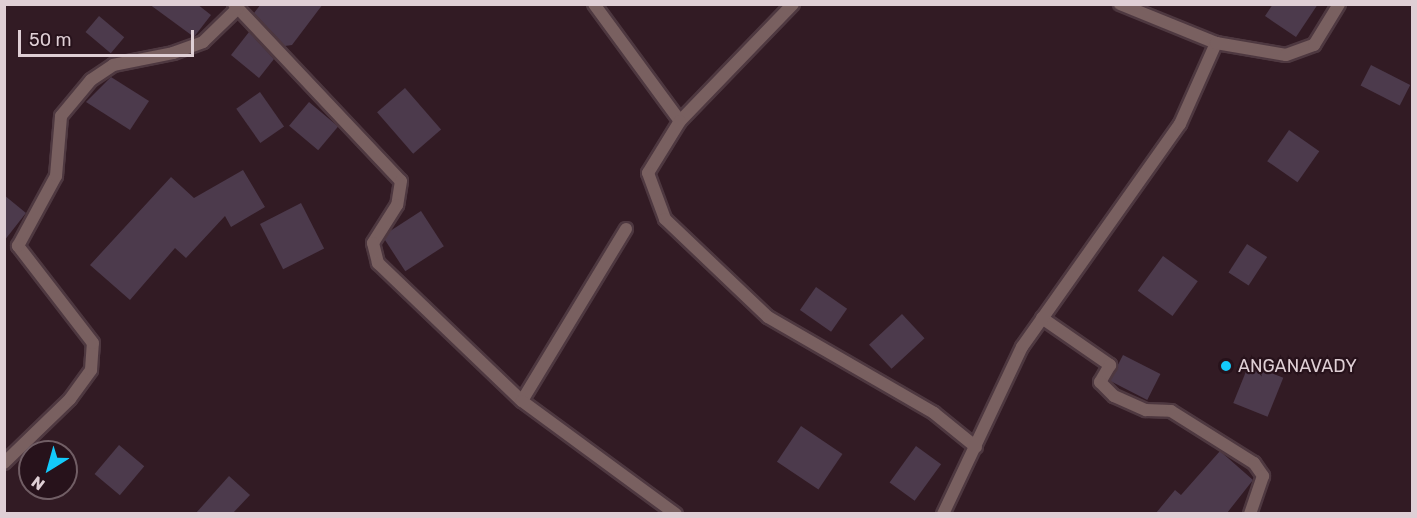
<!DOCTYPE html>
<html>
<head>
<meta charset="utf-8">
<style>
	body { margin:0 }
	#map { position:relative; width:1417px; height:518px; overflow:hidden; background:#321b24; font-family:Rubik,sans-serif }
	div>[style] { position:absolute }
	.building>* { inset:0; background:#4c3a4c; transform-origin:0 0 }
	.roads { filter:drop-shadow(2px 0 #4e3840) drop-shadow(-2px 0 #4e3840) drop-shadow(0 2px #4e3840) drop-shadow(0 -2px #4e3840) }
	.minor>* { height:12px; margin:-6px; padding:0 6px; transform-origin:6px; border-radius:6px; background:#796060 }
	.dots>* { width:16px; height:16px; translate:-50% -50%; box-sizing:border-box; border:3px solid #27121b; border-radius:50% }
	span { translate:-50% -50%; white-space:nowrap; text-align:center; line-height:1.15; -webkit-text-stroke:4.5px #27121b; paint-order:stroke }
	.poi-label { font-size:18px; color:#dfcfd5 }
	.left { translate:0 -50%; text-align:left }
	.frame { position:absolute; inset:0; border:6px solid #dfcfd5; pointer-events:none }
	.north { position:absolute; left:18px; top:440px; width:60px; height:60px; box-sizing:border-box; background:#27121b; border:2px solid #715e65; border-radius:50%; rotate:217deg; font-size:16px; font-weight:700; line-height:24px; text-align:center; color:#dfcfd5 }
	.north::after { content:''; display:block; margin:auto; width:21px; height:27px; background:#13cafb; clip-path:polygon(50% 0,100% 100%,50% 72%,0 100%) }
	.scale { position:absolute; left:18px; top:30px; width:176px; height:27px; box-sizing:border-box; border:3px solid #dfcfd5; border-top:0; padding-left:8px; font-size:18px; line-height:21px; white-space:nowrap; color:#dfcfd5; -webkit-text-stroke:4px #27121b; paint-order:stroke }
</style>
</head>
<body>
<div id="map">
	<div class="building">
		<div style="clip-path:polygon(149px 4px,197px 4px,211px 15px,194px 37px)"></div>
		<div style="clip-path:polygon(261px 4px,323px 4px,292px 45px,285px 46px,254px 13px)"></div>
		<div style="clip-path:polygon(1273px 4px,1318px 4px,1296px 37px,1265px 16px)"></div>
		<div style="left:99px;top:16px;width:33px;height:21px;rotate:40deg"></div>
		<div style="clip-path:polygon(249px 32px,274px 59px,259px 78px,231px 55px)"></div>
		<div style="left:1371px;top:65px;width:44px;height:23px;rotate:27deg"></div>
		<div style="clip-path:polygon(111px 77px,149px 101px,130px 130px,86px 102px)"></div>
		<div style="left:405px;top:88px;width:55px;height:37px;rotate:49deg"></div>
		<div style="left:260px;top:92px;width:42px;height:29px;rotate:55deg"></div>
		<div style="left:309px;top:102px;width:38px;height:31px;rotate:40deg"></div>
		<div style="left:1289px;top:130px;width:37px;height:38px;rotate:35deg"></div>
		<div style="clip-path:polygon(243px 170px,265px 207px,231px 227px,225px 216px,186px 258px,175px 248px,130px 300px,90px 265px,171px 177px,194px 198px)"></div>
		<div style="clip-path:polygon(4px 195px,26px 213px,4px 241px)"></div>
		<div style="left:301px;top:203px;width:51px;height:46px;rotate:63deg"></div>
		<div style="left:421px;top:211px;width:42px;height:46px;rotate:57deg"></div>
		<div style="left:1247px;top:244px;width:24px;height:34px;rotate:33deg"></div>
		<div style="left:1163px;top:256px;width:43px;height:43px;rotate:36deg"></div>
		<div style="left:816px;top:287px;width:38px;height:28px;rotate:35deg"></div>
		<div style="left:902px;top:314px;width:33px;height:45px;rotate:47deg"></div>
		<div style="left:1123px;top:355px;width:42px;height:29px;rotate:27deg"></div>
		<div style="left:1249px;top:364px;width:37px;height:42px;rotate:22deg"></div>
		<div style="left:801px;top:426px;width:50px;height:43px;rotate:34deg"></div>
		<div style="left:119px;top:445px;width:33px;height:38px;rotate:40deg"></div>
		<div style="left:916px;top:446px;width:31px;height:45px;rotate:36deg"></div>
		<div style="clip-path:polygon(1220px 451px,1253px 480px,1227px 513px,1156px 513px,1175px 490px,1181px 495px)"></div>
		<div style="clip-path:polygon(229px 476px,250px 495px,233px 513px,196px 513px)"></div>
	</div>
	<div class="roads">
		<div class="minor">
			<div style="left:234px;top:4px;width:243px;rotate:46.7deg"></div>
			<div style="left:401px;top:181px;width:24px;rotate:99deg"></div>
			<div style="left:397px;top:205px;width:45px;rotate:122.3deg"></div>
			<div style="left:373px;top:243px;width:21px;rotate:76deg"></div>
			<div style="left:378px;top:263px;width:199px;rotate:43.8deg"></div>
			<div style="left:594px;top:4px;width:145px;rotate:53.7deg"></div>
			<div style="left:793px;top:4px;width:163px;rotate:134deg"></div>
			<div style="left:680px;top:121px;width:61px;rotate:121.6deg"></div>
			<div style="left:648px;top:173px;width:49px;rotate:69.7deg"></div>
			<div style="left:665px;top:219px;width:142px;rotate:43.6deg"></div>
			<div style="left:768px;top:317px;width:192px;rotate:30deg"></div>
			<div style="left:934px;top:413px;width:54px;rotate:39deg"></div>
			<div style="left:1120px;top:4px;width:104px;rotate:22.1deg"></div>
			<div style="left:626px;top:229px;width:201px;rotate:121.2deg"></div>
			<div style="left:522px;top:401px;width:191px;rotate:36.3deg"></div>
			<div style="left:1042px;top:318px;width:83px;rotate:34.7deg"></div>
			<div style="left:1110px;top:365px;width:20px;rotate:120deg"></div>
			<div style="left:1100px;top:382px;width:20px;rotate:45deg"></div>
			<div style="left:1114px;top:396px;width:35px;rotate:24deg"></div>
			<div style="left:1146px;top:410px;width:25px;rotate:2deg"></div>
			<div style="left:1171px;top:411px;width:98px;rotate:32.1deg"></div>
			<div style="left:1254px;top:463px;width:16px;rotate:55deg"></div>
			<div style="left:1263px;top:476px;width:40px;rotate:108.9deg"></div>
			<div style="left:4px;top:463px;width:92px;rotate:-44.1deg"></div>
			<div style="left:70px;top:399px;width:36px;rotate:-54deg"></div>
			<div style="left:91px;top:370px;width:27px;rotate:-86deg"></div>
			<div style="left:93px;top:343px;width:123px;rotate:-127.7deg"></div>
			<div style="left:18px;top:246px;width:80px;rotate:-61.5deg"></div>
			<div style="left:56px;top:176px;width:60px;rotate:-85.2deg"></div>
			<div style="left:61px;top:116px;width:47px;rotate:-50.2deg"></div>
			<div style="left:91px;top:80px;width:27px;rotate:-34deg"></div>
			<div style="left:113px;top:65px;width:61px;rotate:-11.3deg"></div>
			<div style="left:173px;top:53px;width:32px;rotate:-20deg"></div>
			<div style="left:203px;top:42px;width:49px;rotate:-44.2deg"></div>
			<div style="left:943px;top:514px;width:185px;rotate:-64.7deg"></div>
			<div style="left:1022px;top:347px;width:273px;rotate:-54.7deg"></div>
			<div style="left:1180px;top:124px;width:89px;rotate:-66deg"></div>
			<div style="left:1216px;top:43px;width:71px;rotate:9.7deg"></div>
			<div style="left:1286px;top:55px;width:30px;rotate:-20deg"></div>
			<div style="left:1314px;top:45px;width:48px;rotate:-58.6deg"></div>
		</div>
	</div>
	<div class="dots">
		<div style="left:1226px;top:366px;background:#13cafb"></div>
	</div>
	<div class="poi-label">
		<span class="left" style="left:1238px;top:366px">ANGANAVADY</span>
	</div>
	<div class="frame"></div>
	<div class="north">N</div>
	<div class="scale">50 m</div>
</div>
</body>
</html>
